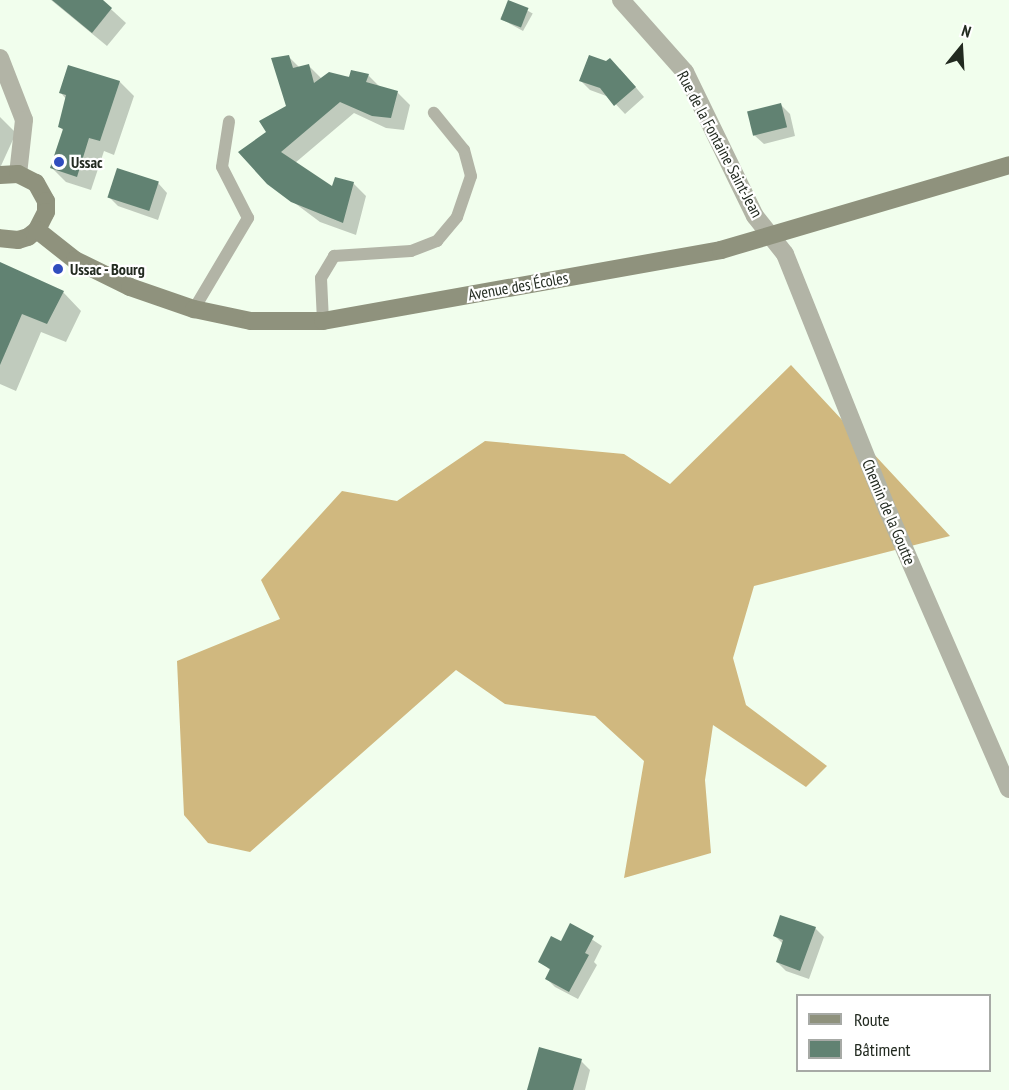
<!DOCTYPE html>
<html>
<head>
<meta charset="utf-8">
<style>
	body { margin:0 }
	#map { position:relative; width:1009px; height:1090px; overflow:hidden; background:#f1feed; font-family:"PT Sans Narrow",sans-serif }
	div>[style] { position:absolute }
	.forest>* { inset:0; background:#d0b87f }
	.shadow>* { inset:0; background:#0003; transform-origin:0 0 }
	.building>* { inset:0; background:#618272; transform-origin:0 0 }
	.lane>* { height:12px; margin:-6px; padding:0 6px; transform-origin:6px; border-radius:6px; background:#b2b4a6 }
	.street>* { height:18px; margin:-9px; padding:0 9px; transform-origin:9px; border-radius:9px; background:#b2b4a6 }
	.secondary>* { height:18px; margin:-9px; padding:0 9px; transform-origin:9px; border-radius:9px; background:#8f927d }
	.dots>* { width:16px; height:16px; translate:-50% -50%; box-sizing:border-box; border:3px solid #fff; border-radius:50% }
	span { translate:-50% -50%; white-space:nowrap; text-align:center; line-height:1.15; -webkit-text-stroke:4.5px #fff; paint-order:stroke }
	.street-label { font-size:16px; color:#222a20 }
	.poi-label { font-size:16px; color:#222a20; font-weight:700 }
	.left { translate:0 -50%; text-align:left }
	.legend { position:absolute; left:796px; top:994px; width:195px; height:78px; box-sizing:border-box; background:#fff; border:2px solid #a7aaa6; margin:0; padding:8px 10px; list-style:none; font-size:18px; color:#222a20 }
	.legend li { display:flex; align-items:center; gap:12px; height:30px }
	.legend b { width:30px; border:2px solid #a7aaa6 }
	.north { position:absolute; left:931px; top:18px; width:60px; height:60px; -webkit-text-stroke:4px #fff; paint-order:stroke; rotate:18deg; font-size:16px; font-weight:700; line-height:24px; text-align:center; color:#222a20 }
	.north::after { content:''; display:block; margin:auto; width:21px; height:27px; background:#222a20; clip-path:polygon(50% 0,100% 100%,50% 72%,0 100%) }
</style>
</head>
<body>
<div id="map">
	<div class="forest">
		<div style="clip-path:polygon(791px 365px,950px 536px,754px 586px,733px 658px,746px 705px,827px 766px,806px 787px,713px 725px,705px 780px,711px 853px,624px 878px,644px 761px,595px 716px,505px 704px,456px 670px,250px 852px,208px 843px,184px 815px,177px 661px,280px 619px,261px 580px,342px 491px,397px 501px,485px 441px,624px 454px,670px 484px)"></div>
	</div>
	<div class="shadow">
		<div style="clip-path:polygon(51px 0,101px 0,126px 23px,107px 46px)"></div>
		<div style="left:510px;top:1px;width:26px;height:20px;rotate:29deg"></div>
		<div style="clip-path:polygon(289px 57px,300px 68px,309px 66px,322px 79px,368px 75px,380px 87px,397px 92px,410px 105px,404px 130px,386px 128px,354px 113px,295px 163px,333px 188px,353px 183px,366px 196px,356px 235px,320px 222px,268px 183px,268px 132px,288px 106px)"></div>
		<div style="clip-path:polygon(620px 69px,644px 97px,625px 114px,609px 97px,590px 90px,581px 81px)"></div>
		<div style="clip-path:polygon(120px 82px,134px 96px,114px 155px,104px 151px,91px 190px,66px 182px,52px 168px,64px 131px,59px 126px,66px 99px,61px 93px)"></div>
		<div style="clip-path:polygon(780px 104px,790px 114px,795px 136px,764px 144px,754px 135px)"></div>
		<div style="clip-path:polygon(0 117px,16px 133px,0 168px)"></div>
		<div style="clip-path:polygon(158px 183px,167px 193px,158px 220px,118px 206px,109px 197px)"></div>
		<div style="clip-path:polygon(0 264px,63px 292px,81px 311px,66px 342px,41px 332px,16px 391px,0 384px)"></div>
		<div style="clip-path:polygon(570px 925px,602px 946px,594px 962px,597px 965px,578px 999px,555px 987px,547px 979px,551px 971px,540px 961px,561px 943px)"></div>
		<div style="clip-path:polygon(815px 928px,824px 937px,809px 979px,786px 971px,777px 962px,783px 944px,775px 936px)"></div>
		<div style="clip-path:polygon(581px 1061px,590px 1070px,585px 1090px,529px 1090px)"></div>
	</div>
	<div class="building">
		<div style="clip-path:polygon(52px 0,103px 0,112px 8px,92px 33px)"></div>
		<div style="left:508px;top:0;width:22px;height:21px;rotate:21deg"></div>
		<div style="clip-path:polygon(289px 55px,293px 68px,309px 64px,314px 83px,329px 72px,349px 77px,351px 70px,369px 74px,366px 82px,398px 91px,391px 118px,372px 116px,340px 102px,281px 152px,332px 186px,335px 177px,354px 182px,343px 223px,291px 202px,267px 184px,238px 152px,266px 132px,259px 121px,286px 106px,271px 58px)"></div>
		<div style="clip-path:polygon(589px 55px,606px 61px,610px 58px,636px 87px,614px 106px,600px 88px,579px 81px)"></div>
		<div style="clip-path:polygon(68px 65px,120px 81px,100px 141px,89px 138px,77px 177px,50px 168px,63px 129px,58px 127px,66px 95px,59px 93px)"></div>
		<div style="left:781px;top:103px;width:25px;height:35px;rotate:76deg"></div>
		<div style="left:117px;top:168px;width:44px;height:31px;rotate:18deg"></div>
		<div style="clip-path:polygon(0 262px,64px 291px,47px 324px,22px 314px,0 365px)"></div>
		<div style="clip-path:polygon(780px 915px,816px 927px,800px 971px,776px 962px,783px 940px,773px 936px)"></div>
		<div style="clip-path:polygon(570px 923px,594px 936px,585px 953px,589px 955px,569px 992px,545px 979px,550px 969px,538px 962px,551px 936px,561px 941px)"></div>
		<div style="clip-path:polygon(539px 1047px,582px 1059px,573px 1090px,527px 1090px)"></div>
	</div>
	<div class="lane">
		<div style="left:194px;top:309px;width:106px;rotate:-59.3deg"></div>
		<div style="left:248px;top:218px;width:57px;rotate:-117deg"></div>
		<div style="left:222px;top:167px;width:46px;rotate:-81.2deg"></div>
		<div style="left:323px;top:321px;width:43px;rotate:-92.7deg"></div>
		<div style="left:321px;top:278px;width:26px;rotate:-59deg"></div>
		<div style="left:334px;top:256px;width:77px;rotate:-3.7deg"></div>
		<div style="left:411px;top:251px;width:28px;rotate:-21deg"></div>
		<div style="left:437px;top:241px;width:31px;rotate:-50deg"></div>
		<div style="left:457px;top:217px;width:43px;rotate:-71.1deg"></div>
		<div style="left:471px;top:176px;width:27px;rotate:-105deg"></div>
		<div style="left:464px;top:150px;width:48px;rotate:-129deg"></div>
	</div>
	<div class="street">
		<div style="left:621px;top:0;width:96px;rotate:48.4deg"></div>
		<div style="left:685px;top:72px;width:160px;rotate:64.1deg"></div>
		<div style="left:755px;top:216px;width:48px;rotate:51.7deg"></div>
		<div style="left:785px;top:254px;width:277px;rotate:68.2deg"></div>
		<div style="left:888px;top:511px;width:303px;rotate:66.5deg"></div>
		<div style="left:0;top:58px;width:66px;rotate:68.8deg"></div>
		<div style="left:24px;top:120px;width:54px;rotate:96.3deg"></div>
	</div>
	<div class="secondary">
		<div style="left:0;top:175px;width:18px;rotate:-3deg"></div>
		<div style="left:18px;top:174px;width:20px;rotate:27deg"></div>
		<div style="left:36px;top:183px;width:21px;rotate:61deg"></div>
		<div style="left:46px;top:201px;width:11px;rotate:90deg"></div>
		<div style="left:46px;top:212px;width:20px;rotate:117deg"></div>
		<div style="left:37px;top:230px;width:11px;rotate:142deg"></div>
		<div style="left:28px;top:237px;width:10px;rotate:163deg"></div>
		<div style="left:18px;top:240px;width:18px;rotate:-174deg"></div>
		<div style="left:37px;top:230px;width:48px;rotate:38.3deg"></div>
		<div style="left:75px;top:260px;width:61px;rotate:26.1deg"></div>
		<div style="left:130px;top:287px;width:68px;rotate:19deg"></div>
		<div style="left:194px;top:309px;width:58px;rotate:11.9deg"></div>
		<div style="left:251px;top:321px;width:72px"></div>
		<div style="left:323px;top:321px;width:404px;rotate:-10.1deg"></div>
		<div style="left:721px;top:250px;width:300px;rotate:-16.4deg"></div>
	</div>
	<div class="dots">
		<div style="left:59px;top:162px;background:#304dbe"></div>
		<div style="left:58px;top:269px;background:#304dbe"></div>
	</div>
	<div class="street-label">
		<span style="left:720px;top:144px;rotate:62deg">Rue de la Fontaine Saint-Jean</span>
		<span style="left:518px;top:286px;rotate:-10deg">Avenue des Écoles</span>
		<span style="left:889px;top:512px;rotate:67deg">Chemin de la Goutte</span>
	</div>
	<div class="poi-label">
		<span class="left" style="left:71px;top:162px">Ussac</span>
		<span class="left" style="left:70px;top:269px">Ussac - Bourg</span>
	</div>
	<ul class="legend">
	<li><b style="height:8px;background:#8f927d"></b>Route</li>
	<li><b style="height:16px;background:#618272"></b>Bâtiment</li>
	</ul>
	<div class="north">N</div>
</div>
</body>
</html>
